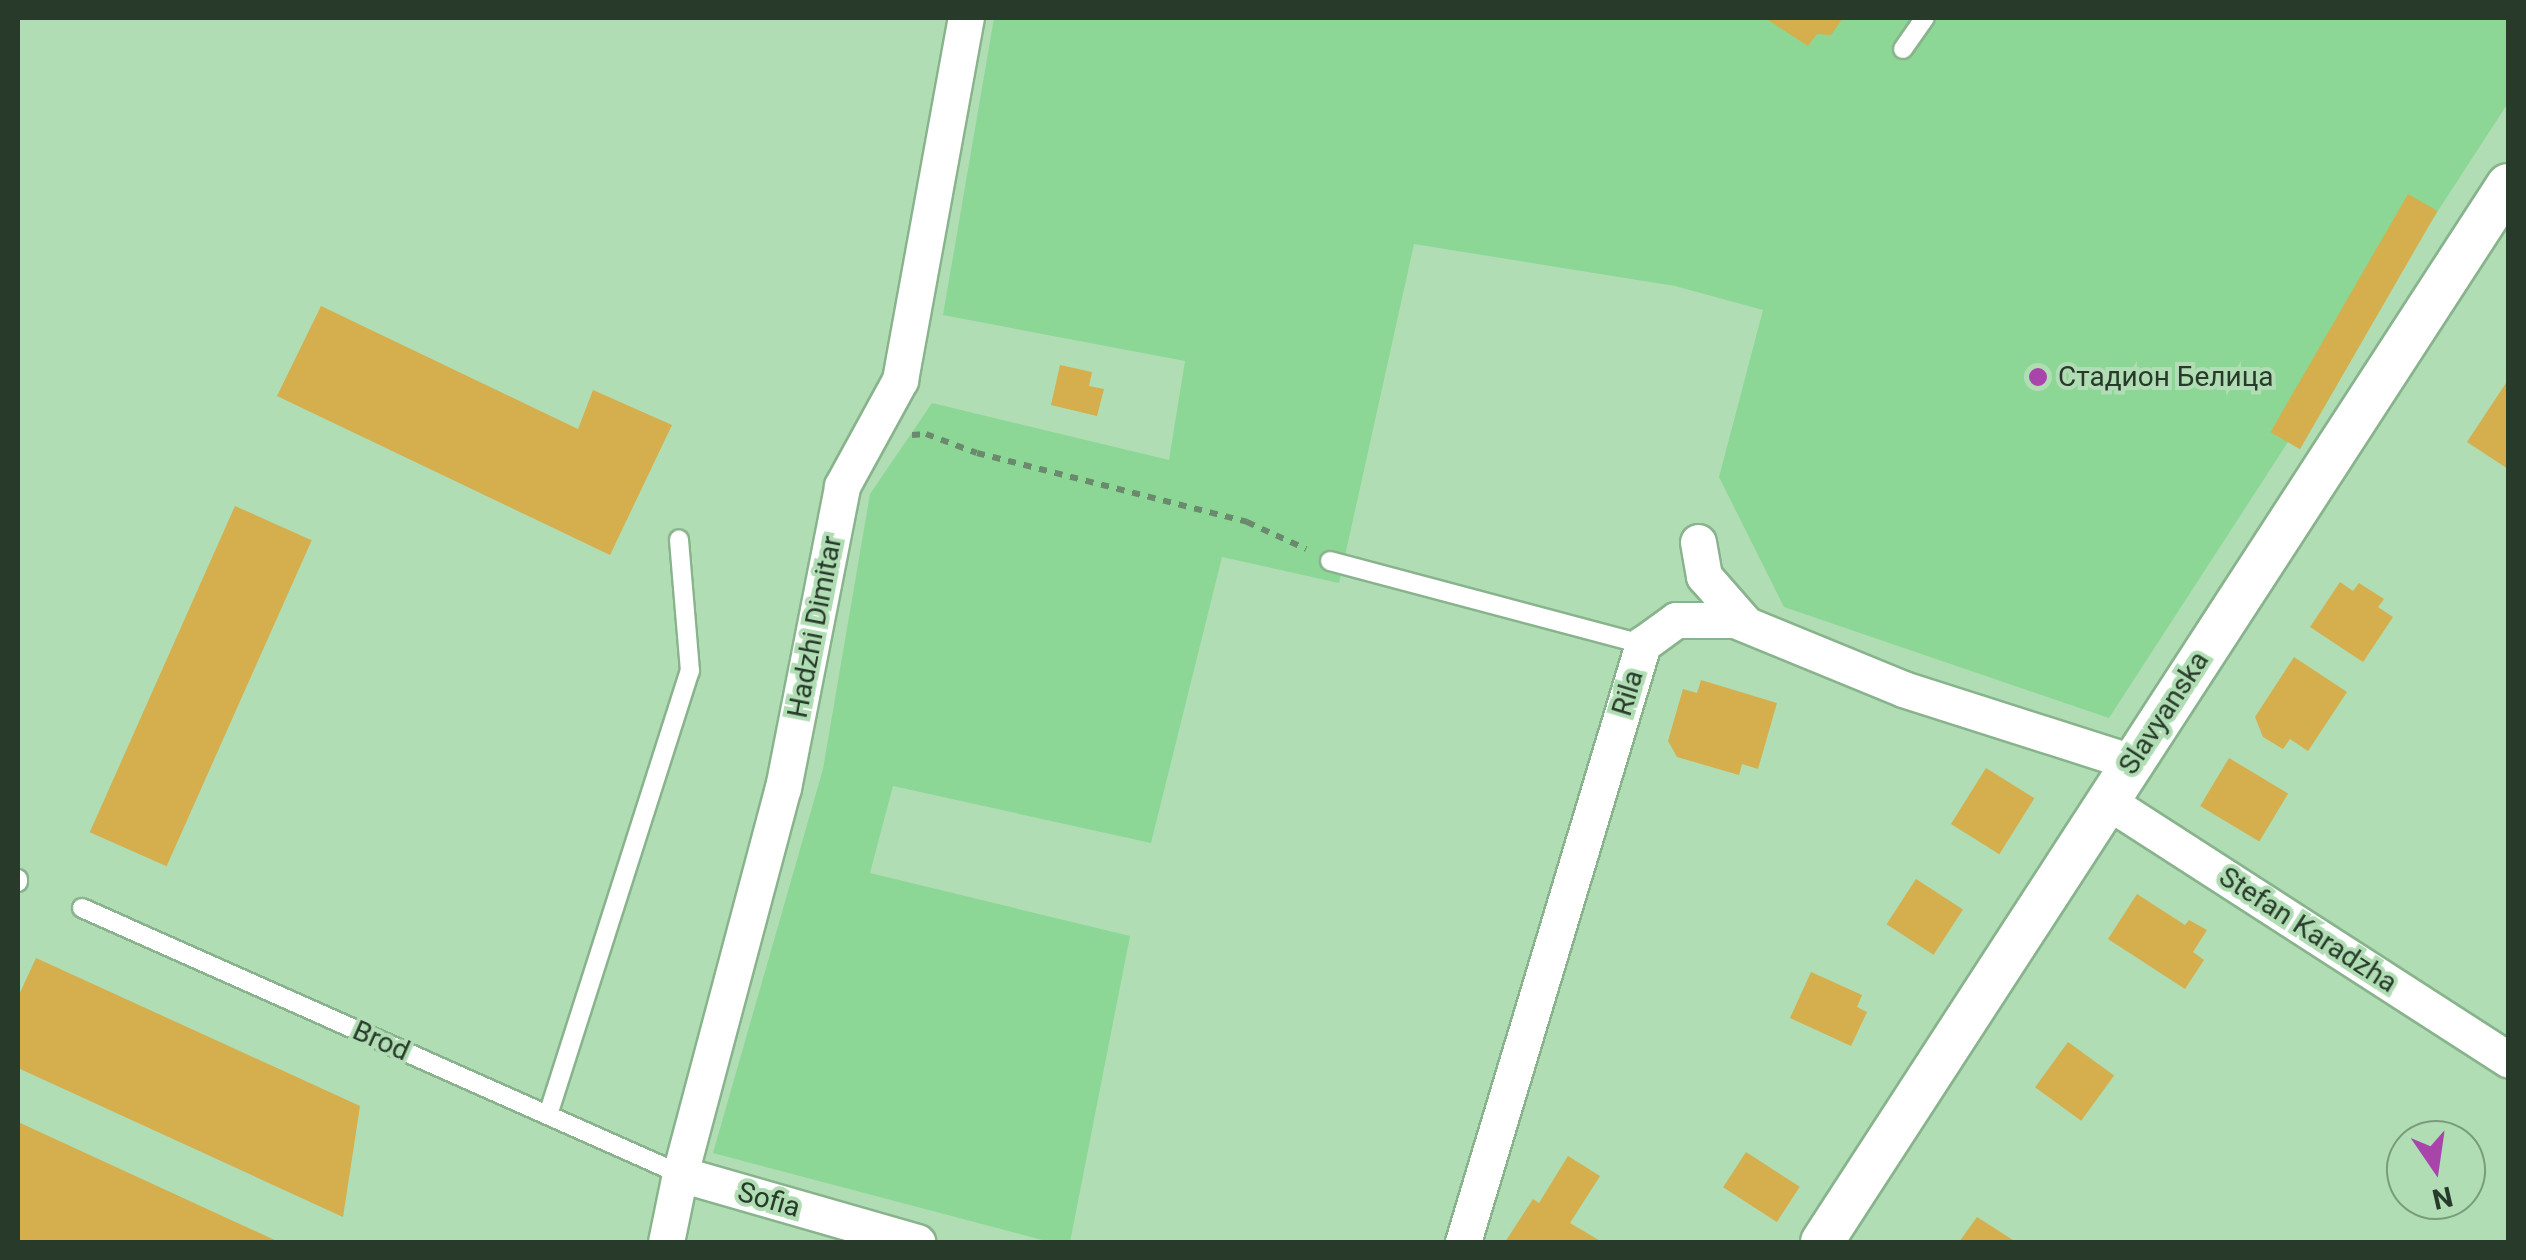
<!DOCTYPE html>
<html>
<head>
<meta charset="utf-8">
<style>
	body { margin:0 }
	#map { position:relative; width:2526px; height:1260px; overflow:hidden; background:#b0ddb4; font-family:Roboto,sans-serif }
	div>[style] { position:absolute }
	.green>* { inset:0; background:#8cd795 }
	.building>* { inset:0; background:#d5ae4d; transform-origin:0 0 }
	.path>* { height:6px; margin-top:-3px; transform-origin:0; background:repeating-linear-gradient(90deg,#6a896d 0 8px,transparent 0 16px) }
	.roads { filter:drop-shadow(2px 0 #88b38c) drop-shadow(-2px 0 #88b38c) drop-shadow(0 2px #88b38c) drop-shadow(0 -2px #88b38c) }
	.service>* { height:18px; margin:-9px; padding:0 9px; transform-origin:9px; border-radius:9px; background:#fff }
	.minor>* { height:35px; margin:-17.5px; padding:0 17.5px; transform-origin:17.5px; border-radius:17.5px; background:#fff }
	.tertiary>* { height:42px; margin:-21px; padding:0 21px; transform-origin:21px; border-radius:21px; background:#fff }
	.dots>* { width:28px; height:28px; translate:-50% -50%; box-sizing:border-box; border:5px solid #b0ddb4; border-radius:50% }
	span { translate:-50% -50%; white-space:nowrap; text-align:center; line-height:1.15; -webkit-text-stroke:8px #b0ddb4; paint-order:stroke }
	.poi-label { font-size:28px; color:#283a2a }
	.left { translate:0 -50%; text-align:left }
	.street-label { font-size:28px; color:#283a2a }
	.frame { position:absolute; inset:0; border:20px solid #283a2a; pointer-events:none }
	.north { position:absolute; left:2386px; top:1120px; width:100px; height:100px; box-sizing:border-box; background:#b0ddb4; border:2px solid #7a9c7d; border-radius:50%; rotate:167deg; font-size:28px; font-weight:700; line-height:40px; text-align:center; color:#283a2a }
	.north::after { content:''; display:block; margin:auto; width:35px; height:45px; background:#a945aa; clip-path:polygon(50% 0,100% 100%,50% 72%,0 100%) }
</style>
</head>
<body>
<div id="map">
	<div class="green">
		<div style="clip-path:polygon(994px 18px,2508px 18px,2508px 103px,2109px 718px,1784px 607px,1719px 477px,1763px 310px,1675px 286px,1414px 244px,1339px 583px,1222px 557px,1151px 843px,893px 786px,870px 873px,1130px 936px,1070px 1242px,1050px 1242px,713px 1153px,823px 769px,870px 494px,932px 403px,1169px 460px,1185px 361px,943px 315px)"></div>
	</div>
	<div class="building">
		<div style="clip-path:polygon(1765px 18px,1843px 18px,1831px 35px,1817px 34px,1808px 46px)"></div>
		<div style="left:2408px;top:194px;width:34px;height:275px;rotate:30deg"></div>
		<div style="clip-path:polygon(321px 306px,578px 429px,593px 390px,672px 425px,610px 555px,277px 396px)"></div>
		<div style="clip-path:polygon(1060px 365px,1092px 372px,1089px 386px,1104px 389px,1097px 416px,1051px 405px)"></div>
		<div style="clip-path:polygon(2508px 380px,2508px 469px,2467px 442px)"></div>
		<div style="left:235px;top:506px;width:84px;height:357px;rotate:24deg"></div>
		<div style="clip-path:polygon(2340px 582px,2353px 591px,2359px 583px,2384px 599px,2378px 607px,2393px 617px,2363px 662px,2310px 627px)"></div>
		<div style="clip-path:polygon(2294px 657px,2347px 692px,2308px 751px,2290px 739px,2283px 749px,2263px 737px,2255px 717px)"></div>
		<div style="clip-path:polygon(1701px 680px,1777px 703px,1758px 769px,1742px 764px,1739px 775px,1677px 757px,1668px 741px,1683px 689px,1697px 693px)"></div>
		<div style="left:2229px;top:758px;width:69px;height:56px;rotate:31deg"></div>
		<div style="left:1986px;top:768px;width:57px;height:66px;rotate:32deg"></div>
		<div style="left:1916px;top:879px;width:56px;height:54px;rotate:33deg"></div>
		<div style="clip-path:polygon(2137px 894px,2185px 925px,2189px 920px,2207px 930px,2193px 952px,2204px 960px,2185px 989px,2108px 939px)"></div>
		<div style="clip-path:polygon(36px 958px,360px 1106px,343px 1217px,18px 1068px,18px 997px)"></div>
		<div style="clip-path:polygon(1811px 972px,1862px 995px,1857px 1007px,1867px 1012px,1851px 1046px,1790px 1018px)"></div>
		<div style="left:2068px;top:1042px;width:57px;height:56px;rotate:36deg"></div>
		<div style="clip-path:polygon(18px 1122px,279px 1242px,18px 1242px)"></div>
		<div style="left:1746px;top:1152px;width:64px;height:42px;rotate:33deg"></div>
		<div style="clip-path:polygon(1568px 1156px,1600px 1176px,1570px 1223px,1602px 1242px,1505px 1242px,1533px 1199px,1539px 1203px)"></div>
		<div style="clip-path:polygon(1977px 1217px,2016px 1242px,1959px 1242px)"></div>
	</div>
	<div class="path">
		<div style="left:912px;top:435px;width:14px;rotate:-4deg"></div>
		<div style="left:926px;top:434px;width:54px;rotate:20.4deg"></div>
		<div style="left:977px;top:453px;width:279px;rotate:14.3deg"></div>
		<div style="left:1247px;top:522px;width:65px;rotate:24.6deg"></div>
	</div>
	<div class="roads">
		<div class="service">
			<div style="left:1903px;top:49px;width:38px;rotate:-55deg"></div>
			<div style="left:1330px;top:561px;width:324px;rotate:14.9deg"></div>
			<div style="left:18px;top:879px;width:3px;rotate:90deg"></div>
			<div style="left:82px;top:908px;width:654px;rotate:23.98deg"></div>
			<div style="left:548px;top:1115px;width:466px;rotate:-72.3deg"></div>
			<div style="left:690px;top:671px;width:132px;rotate:-94.8deg"></div>
		</div>
		<div class="minor">
			<div style="left:1698px;top:542px;width:35px;rotate:80deg"></div>
			<div style="left:1704px;top:576px;width:64px;rotate:48.8deg"></div>
			<div style="left:2107px;top:801px;width:477px;rotate:32.8deg"></div>
			<div style="left:680px;top:1174px;width:247px;rotate:16deg"></div>
			<div style="left:666px;top:1242px;width:69px;rotate:-78.4deg"></div>
			<div style="left:680px;top:1174px;width:400px;rotate:-75.1deg"></div>
			<div style="left:783px;top:788px;width:308px;rotate:-78.9deg"></div>
			<div style="left:842px;top:486px;width:121px;rotate:-61.3deg"></div>
			<div style="left:900px;top:380px;width:368px;rotate:-79.7deg"></div>
			<div style="left:1463px;top:1242px;width:625px;rotate:-73.25deg"></div>
			<div style="left:1643px;top:644px;width:41px;rotate:-36deg"></div>
			<div style="left:1676px;top:620px;width:59px"></div>
			<div style="left:1735px;top:620px;width:182px;rotate:22.3deg"></div>
			<div style="left:1903px;top:689px;width:240px;rotate:17.7deg"></div>
		</div>
		<div class="tertiary">
			<div style="left:1822px;top:1242px;width:1260px;rotate:-57.02deg"></div>
		</div>
	</div>
	<div class="dots">
		<div style="left:2038px;top:377px;background:#a945aa"></div>
	</div>
	<div class="poi-label">
		<span class="left" style="left:2058px;top:377px">Стадион Белица</span>
	</div>
	<div class="street-label">
		<span style="left:815px;top:627px;rotate:-79deg">Hadzhi Dimitar</span>
		<span style="left:1628px;top:693px;rotate:-73deg">Rila</span>
		<span style="left:2164px;top:713px;rotate:-57deg">Slavyanska</span>
		<span style="left:2308px;top:930px;rotate:33deg">Stefan Karadzha</span>
		<span style="left:381px;top:1041px;rotate:24deg">Brod</span>
		<span style="left:769px;top:1200px;rotate:16deg">Sofia</span>
	</div>
	<div class="frame"></div>
	<div class="north">N</div>
</div>
</body>
</html>
